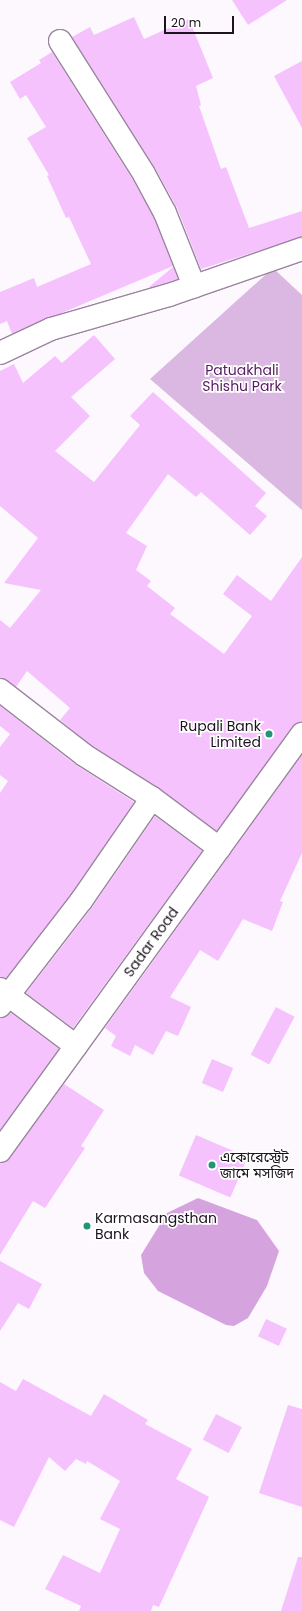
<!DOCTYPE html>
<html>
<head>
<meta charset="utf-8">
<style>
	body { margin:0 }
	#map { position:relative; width:302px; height:1611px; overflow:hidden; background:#fdf8fe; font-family:Poppins,"Noto Sans Bengali",sans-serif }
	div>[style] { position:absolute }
	.green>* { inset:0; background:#dab8e1 }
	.water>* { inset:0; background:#d5a4de }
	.building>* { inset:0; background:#f5c2fe; transform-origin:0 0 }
	.roads { filter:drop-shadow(1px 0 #9b849f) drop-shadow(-1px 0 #9b849f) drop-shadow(0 1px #9b849f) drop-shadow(0 -1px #9b849f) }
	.minor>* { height:22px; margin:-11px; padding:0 11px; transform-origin:11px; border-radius:11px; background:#fff }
	.tertiary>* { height:22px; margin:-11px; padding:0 11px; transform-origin:11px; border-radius:11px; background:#fff }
	.dots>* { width:11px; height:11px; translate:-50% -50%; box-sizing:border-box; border:2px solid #fff; border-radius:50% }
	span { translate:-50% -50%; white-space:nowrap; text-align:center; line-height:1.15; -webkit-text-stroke:3.5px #fff; paint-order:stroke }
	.park-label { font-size:14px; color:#561b61 }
	.poi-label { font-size:14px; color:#1c131d }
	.right { translate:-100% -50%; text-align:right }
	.left { translate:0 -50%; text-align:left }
	.street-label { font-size:14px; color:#1c131d }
	.scale { position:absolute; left:164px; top:16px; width:70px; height:18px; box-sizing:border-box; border:2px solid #1c131d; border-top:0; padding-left:5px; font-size:12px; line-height:14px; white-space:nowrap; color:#1c131d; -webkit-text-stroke:3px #fff; paint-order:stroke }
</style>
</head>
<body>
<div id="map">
	<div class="green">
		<div style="clip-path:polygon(273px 268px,302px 295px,302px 510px,150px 379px)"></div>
	</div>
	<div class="water">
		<div style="clip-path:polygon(198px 1198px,257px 1220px,279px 1251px,267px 1286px,248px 1318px,234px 1326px,226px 1325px,158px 1291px,144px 1273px,141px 1255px,167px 1213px)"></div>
	</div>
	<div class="building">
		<div style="clip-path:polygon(232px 0,287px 0,248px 25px)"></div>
		<div style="clip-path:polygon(134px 17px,144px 39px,189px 19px,213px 78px,196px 86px,201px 105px,199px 106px,221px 169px,226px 167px,249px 228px,302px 211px,302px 237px,201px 269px,177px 208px,155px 168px,72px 37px,90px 27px,94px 35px)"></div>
		<div style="clip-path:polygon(52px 52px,133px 180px,154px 218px,173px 266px,12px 334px,7px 321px,0 324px,0 292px,34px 278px,37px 287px,91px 264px,69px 217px,66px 218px,47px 176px,49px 175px,27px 138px,46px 127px,26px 95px,20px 99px,10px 82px,41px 63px,39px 60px)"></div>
		<div style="clip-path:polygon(302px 61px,302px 128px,274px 76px)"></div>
		<div style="clip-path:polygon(173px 267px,178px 279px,150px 288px,149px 287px)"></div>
		<div style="clip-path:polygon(94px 335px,115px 359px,71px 397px,90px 416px,55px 451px,94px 482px,140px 425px,130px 416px,153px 392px,266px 493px,255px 506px,267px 516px,250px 535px,201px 492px,196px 497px,168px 474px,126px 533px,147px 546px,136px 570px,151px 581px,147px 586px,175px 608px,170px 614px,224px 654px,252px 616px,223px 594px,237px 575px,271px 601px,302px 557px,302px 722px,292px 727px,217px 831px,159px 788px,91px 745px,60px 720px,70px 708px,27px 671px,16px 687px,0 678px,0 620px,10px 628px,41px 590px,4px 583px,38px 538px,0 506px,0 371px,14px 364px,23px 383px,55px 356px,62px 363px)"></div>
		<div style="clip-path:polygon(0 706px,76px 765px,134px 802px,71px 894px,6px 978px,0 977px,0 793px,8px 781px,0 775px,0 747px,10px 734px,0 726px)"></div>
		<div style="clip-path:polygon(302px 755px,302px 853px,280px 901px,283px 902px,272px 931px,243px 919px,218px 961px,200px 950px,170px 997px,191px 1007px,178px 1036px,166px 1031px,153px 1055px,135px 1045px,130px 1056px,111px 1046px,116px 1036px,105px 1028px)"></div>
		<div style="clip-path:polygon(155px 816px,202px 851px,73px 1028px,26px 993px,91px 909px)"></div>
		<div style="left:276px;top:1007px;width:21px;height:54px;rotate:28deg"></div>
		<div style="clip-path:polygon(11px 1013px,59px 1049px,0 1130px,0 1018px)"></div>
		<div style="left:212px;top:1059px;width:23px;height:26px;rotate:23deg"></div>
		<div style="clip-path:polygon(64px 1084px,104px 1110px,81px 1146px,85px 1148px,45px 1208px,33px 1201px,0 1255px,0 1163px,10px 1158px)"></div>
		<div style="left:196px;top:1135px;width:56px;height:44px;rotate:23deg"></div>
		<div style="clip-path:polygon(0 1261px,42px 1284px,29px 1309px,18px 1303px,0 1331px)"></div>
		<div style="left:266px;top:1319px;width:23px;height:19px;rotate:25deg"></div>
		<div style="clip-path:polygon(23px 1379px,91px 1416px,104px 1394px,148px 1420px,145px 1424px,192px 1449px,176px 1479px,209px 1497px,159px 1607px,153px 1605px,151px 1611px,79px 1611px,81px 1606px,45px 1589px,63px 1555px,100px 1573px,120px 1529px,100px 1519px,120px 1481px,87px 1461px,86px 1464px,76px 1459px,65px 1471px,49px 1457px,14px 1527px,0 1520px,0 1382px,16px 1391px)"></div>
		<div style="clip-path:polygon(288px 1405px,302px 1409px,302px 1507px,259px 1493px)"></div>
		<div style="left:216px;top:1414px;width:29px;height:29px;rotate:27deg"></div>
		<div style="clip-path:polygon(298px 1557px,302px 1557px,302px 1611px,281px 1611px)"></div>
	</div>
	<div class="roads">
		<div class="minor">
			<div style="left:60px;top:41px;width:157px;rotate:57.7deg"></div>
			<div style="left:144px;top:174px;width:44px;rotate:61.7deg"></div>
			<div style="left:165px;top:213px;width:79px;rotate:68.3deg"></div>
			<div style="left:0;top:353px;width:56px;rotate:-25.2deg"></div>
			<div style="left:51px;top:329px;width:123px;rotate:-16.1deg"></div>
			<div style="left:169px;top:295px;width:141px;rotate:-19.1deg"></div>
			<div style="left:0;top:690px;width:106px;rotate:37.7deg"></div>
			<div style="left:84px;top:755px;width:80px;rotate:32.3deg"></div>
			<div style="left:152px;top:798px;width:84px;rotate:36.7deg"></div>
			<div style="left:0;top:989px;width:95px;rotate:36.9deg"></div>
			<div style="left:0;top:1006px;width:133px;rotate:-52.4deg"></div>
			<div style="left:81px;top:901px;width:125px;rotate:-55.4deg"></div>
		</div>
		<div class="tertiary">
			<div style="left:0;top:1151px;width:515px;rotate:-54.09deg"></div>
		</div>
	</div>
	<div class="dots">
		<div style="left:269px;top:734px;background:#229477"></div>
		<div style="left:212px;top:1165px;background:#229477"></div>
		<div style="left:87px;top:1226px;background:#229477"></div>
	</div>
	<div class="park-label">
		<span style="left:242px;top:378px">Patuakhali<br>Shishu Park</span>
	</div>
	<div class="poi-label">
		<span class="right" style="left:261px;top:734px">Rupali Bank<br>Limited</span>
		<span class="left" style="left:220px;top:1165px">একোরেস্ট্রেট<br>জামে মসজিদ</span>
		<span class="left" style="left:95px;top:1226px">Karmasangsthan<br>Bank</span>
	</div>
	<div class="street-label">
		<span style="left:151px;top:942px;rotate:-54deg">Sadar Road</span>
	</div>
	<div class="scale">20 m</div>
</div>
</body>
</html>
